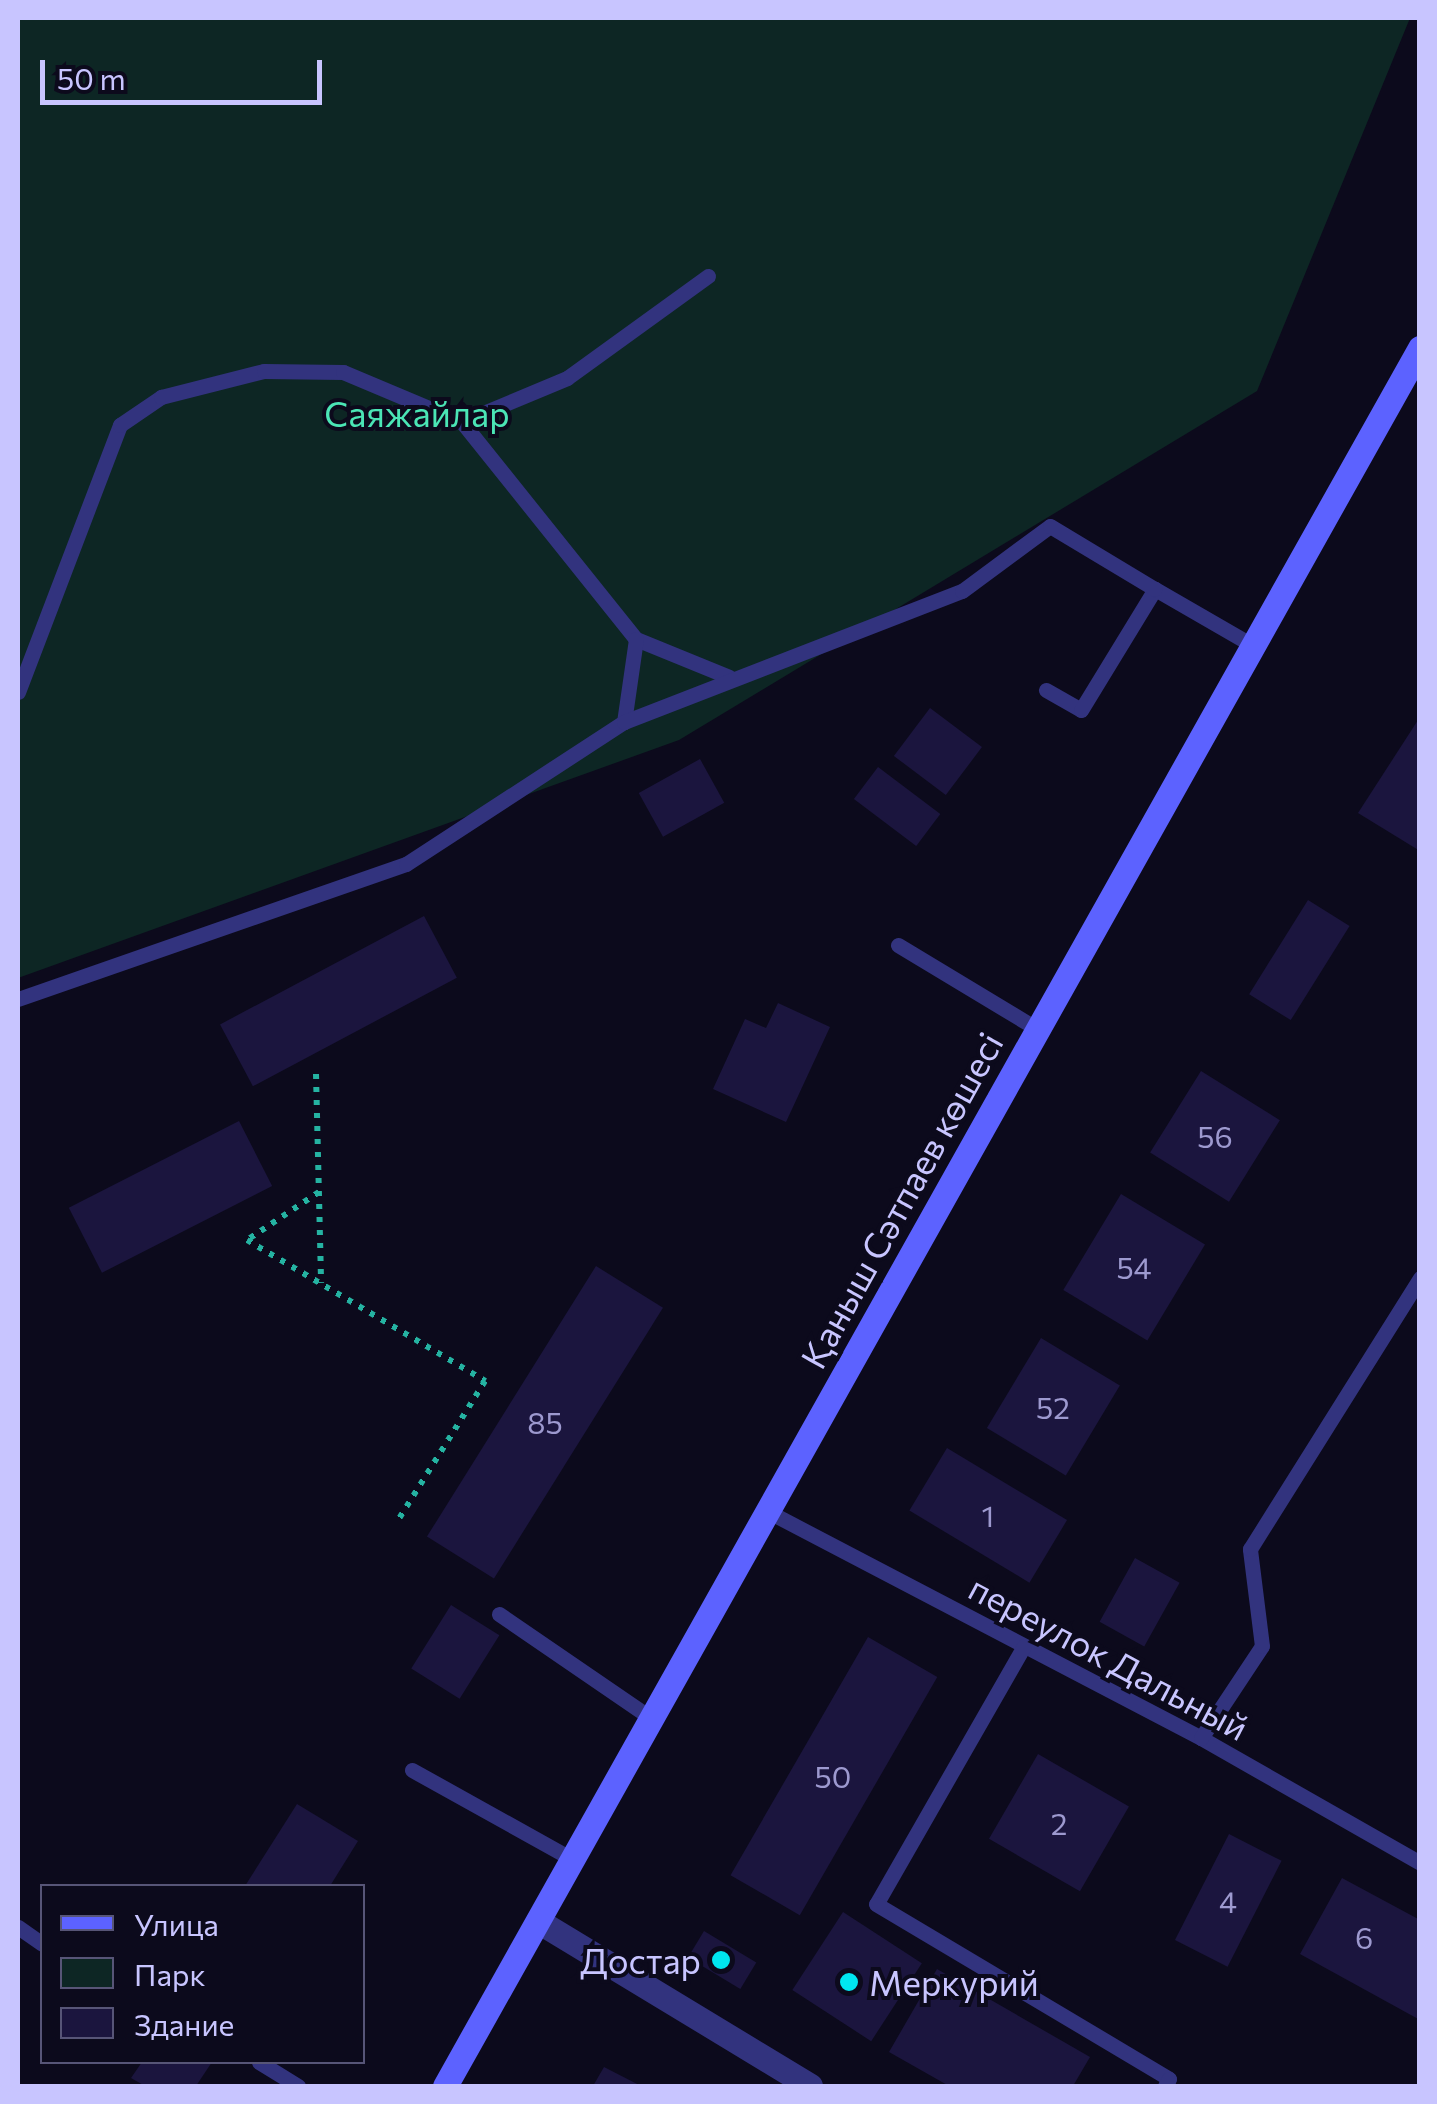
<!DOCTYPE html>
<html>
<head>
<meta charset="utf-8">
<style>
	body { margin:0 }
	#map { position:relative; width:1437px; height:2104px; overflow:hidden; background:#0c0a1c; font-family:Commissioner,sans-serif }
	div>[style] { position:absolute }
	.green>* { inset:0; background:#0d2624 }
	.building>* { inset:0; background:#1b153e; transform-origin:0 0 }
	.path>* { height:6px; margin-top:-3px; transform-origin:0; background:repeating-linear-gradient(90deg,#25b3a2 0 5px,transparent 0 13px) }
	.lane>* { height:15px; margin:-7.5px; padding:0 7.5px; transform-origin:7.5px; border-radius:7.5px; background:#32337e }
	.street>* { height:25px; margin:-12.5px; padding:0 12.5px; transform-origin:12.5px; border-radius:12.5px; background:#32337e }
	.secondary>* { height:25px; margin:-12.5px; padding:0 12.5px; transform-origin:12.5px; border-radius:12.5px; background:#5c62ff }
	.dots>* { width:28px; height:28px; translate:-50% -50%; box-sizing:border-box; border:5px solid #0c0a1c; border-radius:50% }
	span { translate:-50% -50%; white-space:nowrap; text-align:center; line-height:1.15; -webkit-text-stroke:8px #0c0a1c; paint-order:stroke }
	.number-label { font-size:30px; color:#9d99cf }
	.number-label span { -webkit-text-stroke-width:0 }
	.park-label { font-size:35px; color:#4be5b5 }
	.street-label { font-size:35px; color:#c8c5ff }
	.poi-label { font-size:35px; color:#c8c5ff }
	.right { translate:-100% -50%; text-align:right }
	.left { translate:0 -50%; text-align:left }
	.frame { position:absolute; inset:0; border:20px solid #c8c5ff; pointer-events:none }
	.legend { position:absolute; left:40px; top:1884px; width:325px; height:180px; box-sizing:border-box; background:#0c0a1c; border:2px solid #575577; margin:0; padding:12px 18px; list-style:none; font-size:30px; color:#c8c5ff }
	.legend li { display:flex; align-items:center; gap:20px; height:50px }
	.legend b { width:50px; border:2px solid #575577 }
	.scale { position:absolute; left:40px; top:60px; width:282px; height:45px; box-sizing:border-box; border:5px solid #c8c5ff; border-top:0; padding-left:12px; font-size:30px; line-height:35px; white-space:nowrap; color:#c8c5ff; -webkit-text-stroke:8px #0c0a1c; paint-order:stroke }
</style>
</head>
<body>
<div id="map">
	<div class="green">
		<div style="clip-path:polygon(18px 18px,1410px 18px,1257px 391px,679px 740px,18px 978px)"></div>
	</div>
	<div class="building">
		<div style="left:930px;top:708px;width:65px;height:60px;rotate:37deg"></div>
		<div style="clip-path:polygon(1420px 717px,1420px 851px,1358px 813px)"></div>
		<div style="left:700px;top:759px;width:50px;height:70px;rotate:61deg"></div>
		<div style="left:878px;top:767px;width:78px;height:40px;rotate:37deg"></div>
		<div style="left:1308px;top:900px;width:49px;height:111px;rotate:32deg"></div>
		<div style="left:424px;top:916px;width:70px;height:231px;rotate:62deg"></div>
		<div style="clip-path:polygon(778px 1003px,830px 1027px,786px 1122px,713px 1089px,745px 1019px,766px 1028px)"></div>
		<div style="left:1201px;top:1071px;width:93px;height:96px;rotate:32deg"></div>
		<div style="left:239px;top:1121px;width:73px;height:191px;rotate:63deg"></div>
		<div style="left:1121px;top:1194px;width:98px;height:112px;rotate:31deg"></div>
		<div style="left:596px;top:1266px;width:79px;height:319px;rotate:32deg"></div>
		<div style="left:1041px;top:1338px;width:92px;height:105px;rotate:31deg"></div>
		<div style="left:947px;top:1448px;width:140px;height:73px;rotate:31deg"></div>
		<div style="left:1135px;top:1558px;width:51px;height:73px;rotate:29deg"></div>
		<div style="left:451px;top:1605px;width:57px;height:75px;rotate:32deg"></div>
		<div style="left:868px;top:1637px;width:80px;height:275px;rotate:30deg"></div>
		<div style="left:1038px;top:1754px;width:105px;height:98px;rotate:30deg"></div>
		<div style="clip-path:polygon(297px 1804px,358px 1841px,330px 1886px,245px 1886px)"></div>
		<div style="left:1229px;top:1834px;width:59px;height:119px;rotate:27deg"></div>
		<div style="clip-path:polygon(1342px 1878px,1420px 1920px,1420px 2020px,1300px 1954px)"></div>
		<div style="left:843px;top:1912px;width:94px;height:93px;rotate:33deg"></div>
		<div style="left:704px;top:1931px;width:61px;height:31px;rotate:31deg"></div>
		<div style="clip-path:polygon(937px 1969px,1090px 2057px,1073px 2086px,949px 2086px,889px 2052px)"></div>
		<div style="clip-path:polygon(142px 2062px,212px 2062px,196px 2086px,145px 2086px,131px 2078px)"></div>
		<div style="clip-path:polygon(604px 2067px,641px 2086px,593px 2086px)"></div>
	</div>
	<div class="path">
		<div style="left:316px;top:1074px;width:209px;rotate:88.6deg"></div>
		<div style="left:319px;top:1192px;width:87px;rotate:146.3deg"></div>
		<div style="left:247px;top:1240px;width:277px;rotate:30.6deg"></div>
		<div style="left:485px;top:1381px;width:166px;rotate:122deg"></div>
	</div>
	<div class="lane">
		<div style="left:462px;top:422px;width:114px;rotate:-22.7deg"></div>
		<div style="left:567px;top:378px;width:174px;rotate:-35.9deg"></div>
		<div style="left:636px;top:639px;width:100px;rotate:22.2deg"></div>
		<div style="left:1046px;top:690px;width:40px;rotate:29.7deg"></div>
		<div style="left:1081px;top:710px;width:142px;rotate:-58.6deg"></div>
		<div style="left:1155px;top:589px;width:112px;rotate:30deg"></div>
		<div style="left:18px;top:692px;width:286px;rotate:-69.1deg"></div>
		<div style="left:120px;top:425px;width:50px;rotate:-34.3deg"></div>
		<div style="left:161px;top:397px;width:106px;rotate:-14.2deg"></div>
		<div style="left:264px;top:371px;width:79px;rotate:0.7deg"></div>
		<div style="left:343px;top:372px;width:129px;rotate:22.8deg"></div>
		<div style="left:462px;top:422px;width:278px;rotate:51.3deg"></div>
		<div style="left:636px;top:639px;width:84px;rotate:98.2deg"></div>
		<div style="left:898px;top:945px;width:162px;rotate:31.1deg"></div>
		<div style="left:18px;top:999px;width:411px;rotate:-19.2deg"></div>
		<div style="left:406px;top:864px;width:260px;rotate:-33.1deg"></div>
		<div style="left:624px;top:722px;width:362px;rotate:-21.2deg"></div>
		<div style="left:962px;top:591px;width:109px;rotate:-36.5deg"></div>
		<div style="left:1050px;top:526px;width:122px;rotate:31deg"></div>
		<div style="left:767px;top:1511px;width:490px;rotate:27.6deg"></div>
		<div style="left:1201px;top:1738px;width:252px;rotate:29.7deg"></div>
		<div style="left:499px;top:1614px;width:184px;rotate:34.4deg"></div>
		<div style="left:1024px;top:1646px;width:297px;rotate:119.8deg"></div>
		<div style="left:876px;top:1904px;width:341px;rotate:30.8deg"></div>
		<div style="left:1169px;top:2079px;width:8px;rotate:120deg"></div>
		<div style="left:1201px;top:1738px;width:110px;rotate:-56.5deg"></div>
		<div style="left:1262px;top:1646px;width:98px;rotate:-97.1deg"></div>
		<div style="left:1250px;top:1549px;width:320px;rotate:-57.9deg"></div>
		<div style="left:412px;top:1770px;width:183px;rotate:29.1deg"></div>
		<div style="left:18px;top:1927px;width:29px;rotate:35deg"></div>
		<div style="left:259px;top:2062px;width:46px;rotate:31.6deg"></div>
	</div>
	<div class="street">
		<div style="left:538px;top:1921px;width:318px;rotate:31.2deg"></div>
	</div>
	<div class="secondary">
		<div style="left:445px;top:2086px;width:1993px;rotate:-60.71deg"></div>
	</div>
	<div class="dots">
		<div style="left:721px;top:1960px;background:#00e6f0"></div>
		<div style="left:849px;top:1982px;background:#00e6f0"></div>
	</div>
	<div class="number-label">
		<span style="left:1215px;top:1136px">56</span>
		<span style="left:1134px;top:1267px">54</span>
		<span style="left:1053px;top:1407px">52</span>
		<span style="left:545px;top:1422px">85</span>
		<span style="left:988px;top:1515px">1</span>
		<span style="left:833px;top:1776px">50</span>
		<span style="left:1059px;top:1823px">2</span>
		<span style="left:1228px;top:1901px">4</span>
		<span style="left:1364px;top:1937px">6</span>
	</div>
	<div class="park-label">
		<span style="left:417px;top:413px">Саяжайлар</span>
	</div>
	<div class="street-label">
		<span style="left:901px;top:1200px;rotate:-61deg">Қаныш Сәтпаев көшесі</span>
		<span style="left:1109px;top:1657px;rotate:28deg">переулок Дальный</span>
	</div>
	<div class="poi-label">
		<span class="right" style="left:701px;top:1960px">Достар</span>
		<span class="left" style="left:869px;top:1982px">Меркурий</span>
	</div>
	<div class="frame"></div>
	<ul class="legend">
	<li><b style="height:12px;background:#5c62ff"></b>Улица</li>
	<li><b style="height:28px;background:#0d2624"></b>Парк</li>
	<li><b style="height:28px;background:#1b153e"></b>Здание</li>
	</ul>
	<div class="scale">50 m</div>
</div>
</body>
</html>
